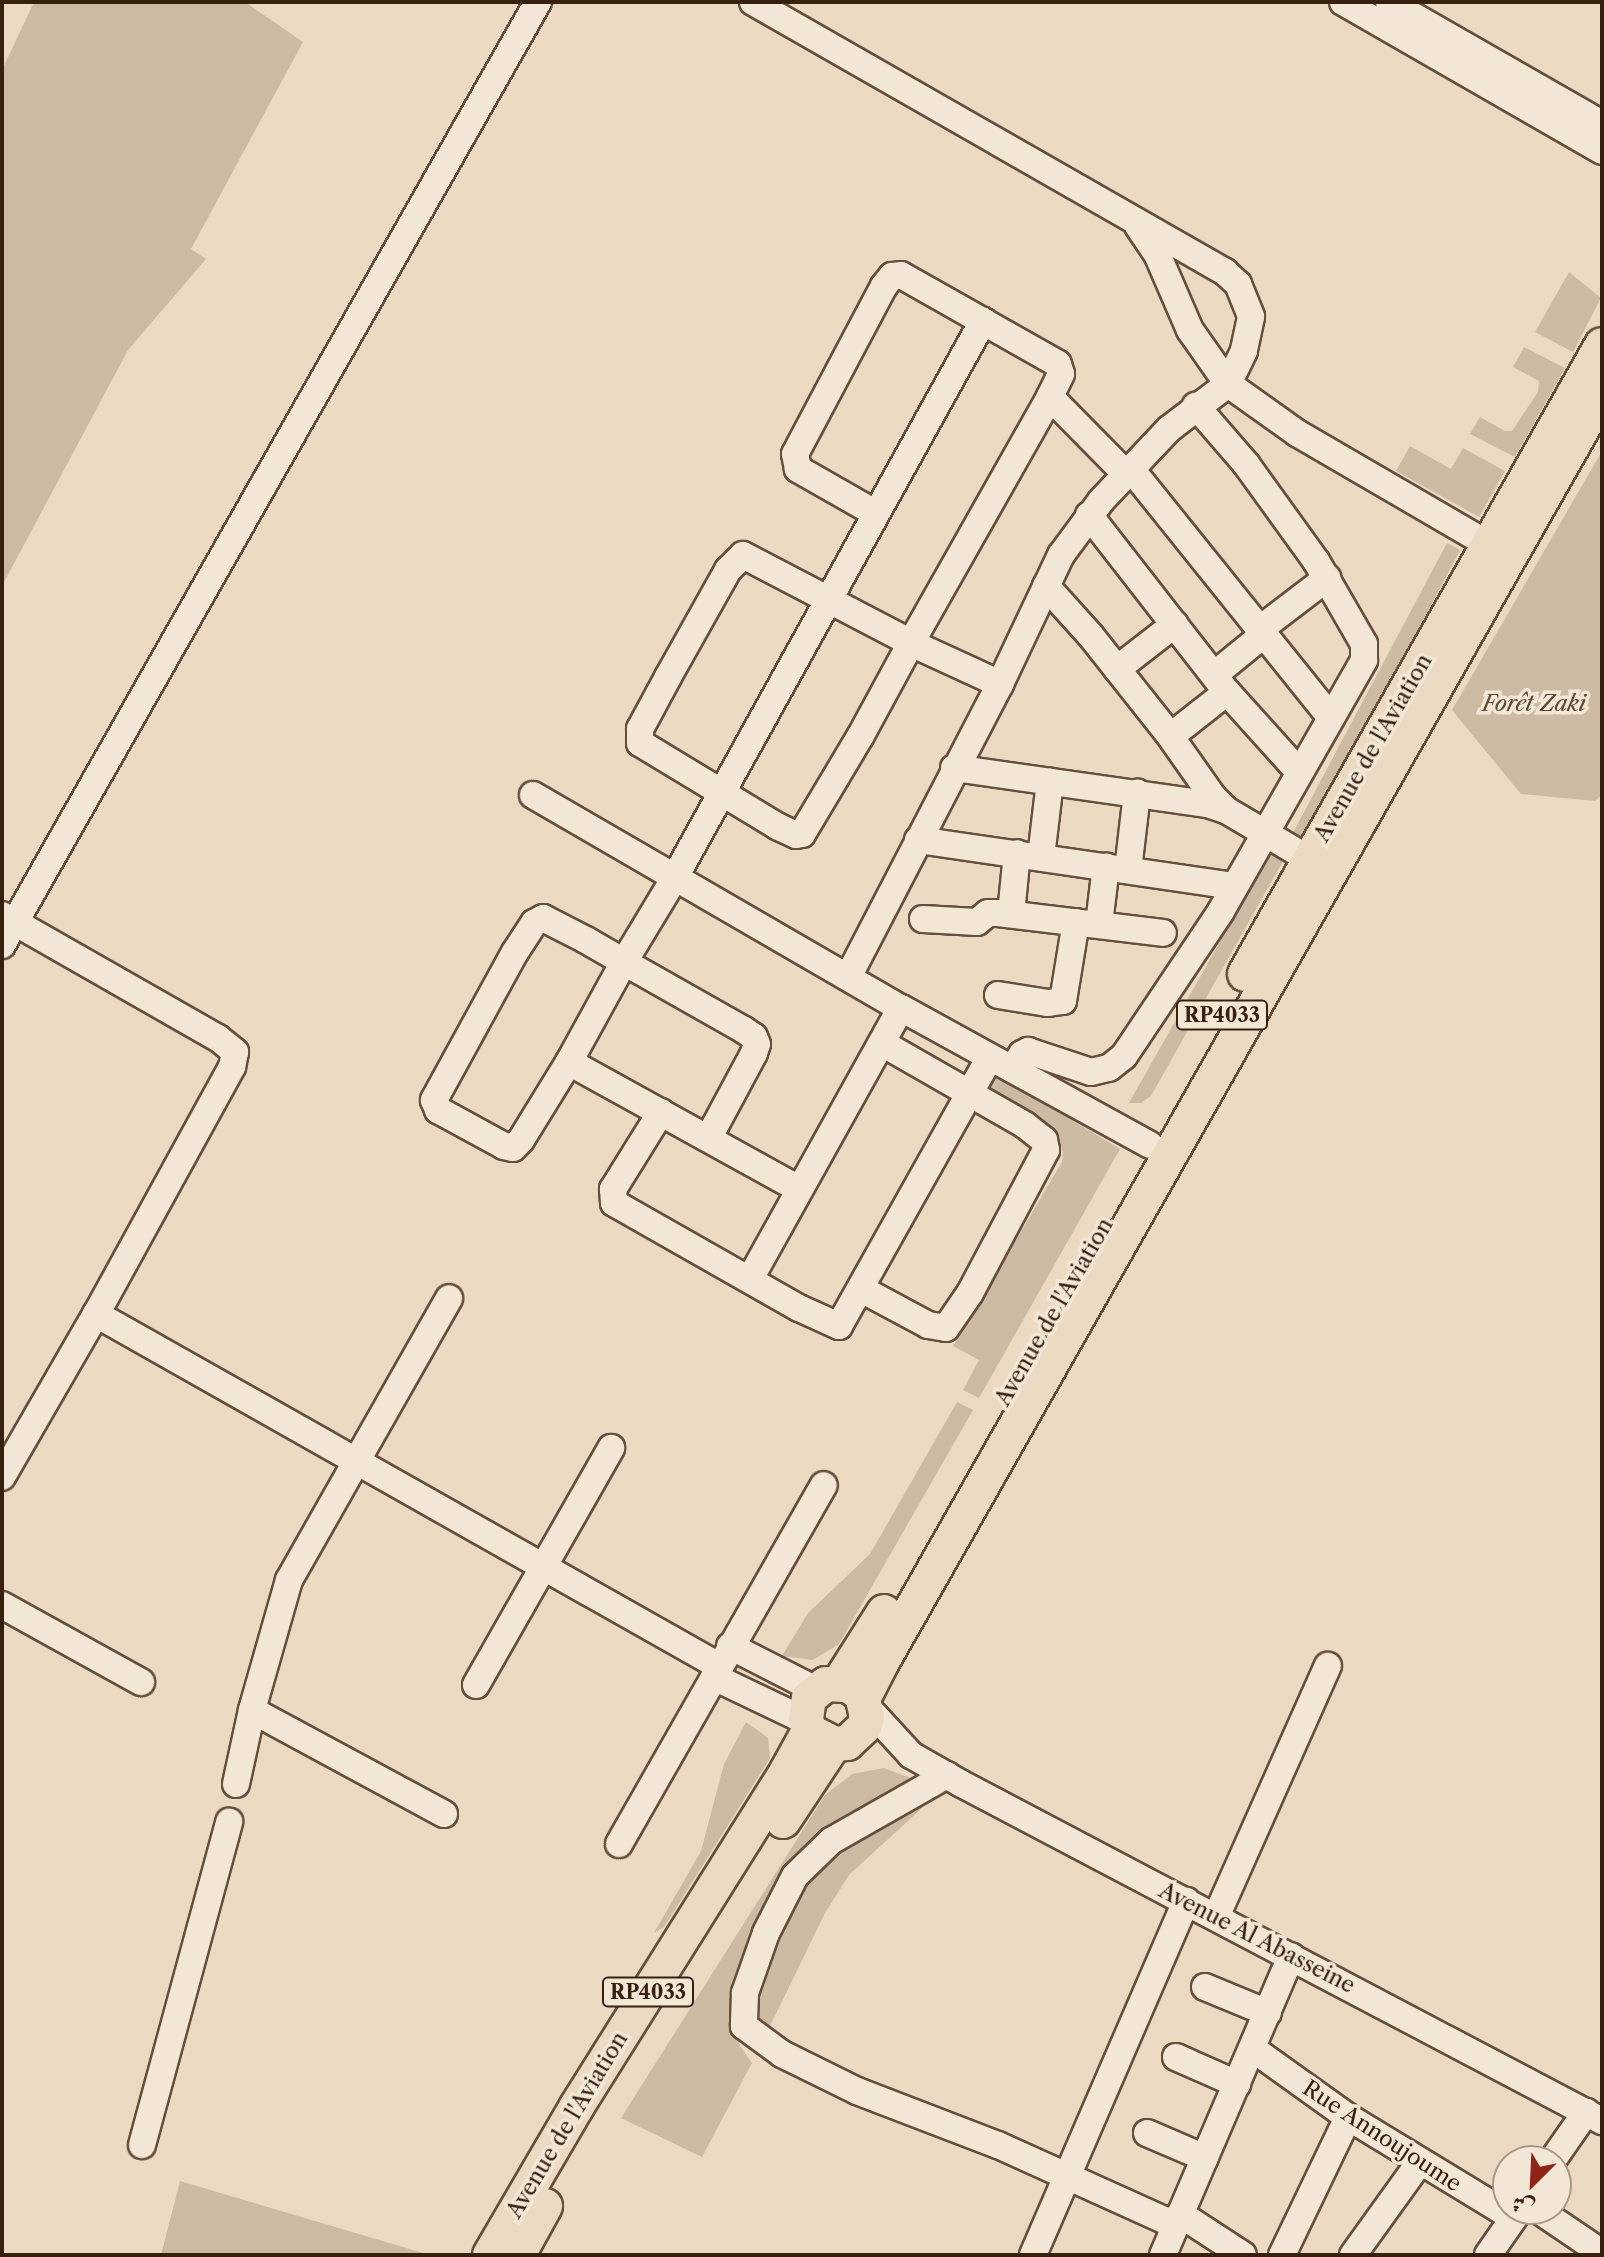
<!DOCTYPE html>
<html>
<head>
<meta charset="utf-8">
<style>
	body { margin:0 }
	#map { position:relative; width:1604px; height:2257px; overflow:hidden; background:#ebdac1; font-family:"Libre Caslon Text",Amiri,serif }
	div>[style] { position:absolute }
	.green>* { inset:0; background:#cdbaa3; transform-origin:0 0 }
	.roads { filter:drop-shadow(2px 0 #654e3c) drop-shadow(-2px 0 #654e3c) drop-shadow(0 2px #654e3c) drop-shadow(0 -2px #654e3c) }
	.minor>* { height:26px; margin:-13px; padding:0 13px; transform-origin:13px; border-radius:13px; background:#f2e7d7 }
	.major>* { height:34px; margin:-17px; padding:0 17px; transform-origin:17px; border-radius:17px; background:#ebdac1 }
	span { translate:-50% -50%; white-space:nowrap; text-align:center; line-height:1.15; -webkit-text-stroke:7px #f2e7d7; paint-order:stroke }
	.shield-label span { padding:2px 6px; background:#f2e7d7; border:2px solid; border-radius:6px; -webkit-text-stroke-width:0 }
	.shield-label { font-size:20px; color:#38200f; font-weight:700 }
	.park-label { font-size:22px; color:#5d4634; font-style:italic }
	.street-label { font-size:22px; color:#38200f }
	.frame { position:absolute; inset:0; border:4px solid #38200f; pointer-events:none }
	.north { position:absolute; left:1492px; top:2145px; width:80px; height:80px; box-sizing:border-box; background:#f2e7d7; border:2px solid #a89787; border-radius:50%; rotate:204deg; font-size:22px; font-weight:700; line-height:32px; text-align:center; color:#38200f }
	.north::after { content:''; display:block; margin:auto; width:28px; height:36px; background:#8f2418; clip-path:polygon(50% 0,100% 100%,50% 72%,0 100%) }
</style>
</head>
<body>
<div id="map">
	<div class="green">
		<div style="clip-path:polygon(34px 2px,245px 2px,303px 42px,191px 249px,206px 259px,128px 350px,2px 586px,2px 70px)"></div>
		<div style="clip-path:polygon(1569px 272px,1601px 298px,1573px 352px,1535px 332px)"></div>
		<div style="clip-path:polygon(1524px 347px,1565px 368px,1515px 457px,1470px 434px,1480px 417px,1505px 431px,1512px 431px,1538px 392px,1539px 381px,1513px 367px)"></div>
		<div style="clip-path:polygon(1410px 446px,1451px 469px,1463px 448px,1505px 471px,1479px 517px,1396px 471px)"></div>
		<div style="clip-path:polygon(1602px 451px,1602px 795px,1595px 801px,1521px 794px,1452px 710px)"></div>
		<div style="left:1447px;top:543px;width:15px;height:332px;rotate:28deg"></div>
		<div style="clip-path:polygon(1274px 846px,1287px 854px,1151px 1096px,1141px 1103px,1129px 1103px)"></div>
		<div style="clip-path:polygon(992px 1072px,1120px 1149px,979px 1398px,963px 1390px,979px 1360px,953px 1346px,1062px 1162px,1063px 1153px,1061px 1145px,1050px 1132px,980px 1092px)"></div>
		<div style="clip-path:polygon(957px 1402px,973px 1410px,839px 1644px,813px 1660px,782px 1656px,808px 1613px,870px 1554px)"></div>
		<div style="clip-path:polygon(746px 1722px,768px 1738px,770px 1758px,664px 1927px,654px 1933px,701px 1851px,724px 1764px)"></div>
		<div style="clip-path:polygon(884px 1768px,916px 1780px,819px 1843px,734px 2026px,740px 2046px,752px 2063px,702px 2157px,621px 2118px,825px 1795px,852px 1774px)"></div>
		<div style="clip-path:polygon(920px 1802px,922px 1808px,849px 1875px,825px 1913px,771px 2024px,767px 2027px,757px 2024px,756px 1995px,779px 1919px,820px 1859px)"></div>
		<div style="clip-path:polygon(180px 2181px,430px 2255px,161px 2255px)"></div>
	</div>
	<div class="roads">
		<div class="minor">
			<div style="left:753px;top:2px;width:544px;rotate:29.77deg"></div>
			<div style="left:1225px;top:272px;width:18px;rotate:43deg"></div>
			<div style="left:1238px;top:284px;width:35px;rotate:68deg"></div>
			<div style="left:1251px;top:317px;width:35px;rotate:102deg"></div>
			<div style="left:1244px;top:351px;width:37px;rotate:116deg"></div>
			<div style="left:1228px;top:384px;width:74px;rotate:142.7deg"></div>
			<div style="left:1169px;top:429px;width:99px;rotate:133.4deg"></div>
			<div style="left:1101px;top:501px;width:67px;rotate:126.5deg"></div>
			<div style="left:1061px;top:555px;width:143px;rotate:115.3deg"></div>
			<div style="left:1000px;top:684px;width:330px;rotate:117.4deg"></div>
			<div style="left:1343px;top:2px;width:299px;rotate:29.9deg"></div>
			<div style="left:1389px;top:2px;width:245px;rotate:29.8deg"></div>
			<div style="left:1138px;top:226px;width:36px;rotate:56deg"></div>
			<div style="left:1158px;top:256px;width:81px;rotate:66.6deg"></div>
			<div style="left:1190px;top:330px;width:66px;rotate:54.9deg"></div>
			<div style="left:1228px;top:384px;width:85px;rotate:35.4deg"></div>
			<div style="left:1297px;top:433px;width:221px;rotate:30.2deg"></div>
			<div style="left:1050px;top:397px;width:108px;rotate:45.4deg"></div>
			<div style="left:1131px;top:469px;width:319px;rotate:51.2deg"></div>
			<div style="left:875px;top:513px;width:89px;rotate:-150.3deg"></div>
			<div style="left:798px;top:469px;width:15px;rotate:-101deg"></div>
			<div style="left:795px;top:454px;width:190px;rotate:-62.1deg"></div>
			<div style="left:884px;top:286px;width:13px;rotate:-51deg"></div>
			<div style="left:892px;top:276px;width:9px;rotate:-6deg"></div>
			<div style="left:901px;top:275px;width:180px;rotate:29.5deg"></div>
			<div style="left:1058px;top:364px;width:10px;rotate:73deg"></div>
			<div style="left:1061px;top:374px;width:25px;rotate:116deg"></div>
			<div style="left:1050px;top:397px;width:283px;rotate:119.5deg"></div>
			<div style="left:911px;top:643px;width:105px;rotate:118.5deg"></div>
			<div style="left:861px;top:735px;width:115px;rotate:120.8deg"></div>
			<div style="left:802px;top:834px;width:6px;rotate:171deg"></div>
			<div style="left:796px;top:835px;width:21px;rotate:-155deg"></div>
			<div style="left:777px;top:826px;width:160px;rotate:-148.8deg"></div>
			<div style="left:640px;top:743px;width:14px;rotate:-90deg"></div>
			<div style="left:640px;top:729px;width:59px;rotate:-61.7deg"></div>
			<div style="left:668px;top:677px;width:123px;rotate:-60.7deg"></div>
			<div style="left:728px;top:570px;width:21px;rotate:-45deg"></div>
			<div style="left:743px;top:555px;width:190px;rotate:27.6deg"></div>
			<div style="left:911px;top:643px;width:98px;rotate:24.7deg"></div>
			<div style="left:1089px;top:515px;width:224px;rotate:52.1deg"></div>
			<div style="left:1227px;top:692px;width:108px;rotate:48deg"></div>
			<div style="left:1046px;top:586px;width:67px;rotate:48deg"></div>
			<div style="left:1091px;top:636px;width:124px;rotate:51.6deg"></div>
			<div style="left:1168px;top:733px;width:78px;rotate:54.9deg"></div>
			<div style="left:1213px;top:797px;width:18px;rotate:45deg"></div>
			<div style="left:1259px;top:630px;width:86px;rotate:-37.4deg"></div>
			<div style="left:1117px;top:669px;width:73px;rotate:-37.8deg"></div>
			<div style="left:1214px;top:675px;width:63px;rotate:-39.2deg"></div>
			<div style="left:1171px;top:736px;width:71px;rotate:-38.2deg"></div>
			<div style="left:954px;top:768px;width:256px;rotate:8.1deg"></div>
			<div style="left:1207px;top:804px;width:20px;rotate:18deg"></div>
			<div style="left:1226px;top:810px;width:96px;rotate:30.6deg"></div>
			<div style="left:533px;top:795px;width:425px;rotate:30.1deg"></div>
			<div style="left:901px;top:1008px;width:284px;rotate:28.8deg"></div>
			<div style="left:918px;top:840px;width:320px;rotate:8.3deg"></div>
			<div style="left:1041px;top:857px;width:76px;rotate:-83.2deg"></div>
			<div style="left:1128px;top:870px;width:78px;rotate:-83.3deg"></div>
			<div style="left:1011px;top:914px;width:61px;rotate:-84.4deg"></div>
			<div style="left:2px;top:915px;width:249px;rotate:29.7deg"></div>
			<div style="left:218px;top:1038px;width:22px;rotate:39deg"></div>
			<div style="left:235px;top:1052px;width:15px;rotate:101deg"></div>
			<div style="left:232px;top:1067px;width:282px;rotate:118.8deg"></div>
			<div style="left:96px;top:1314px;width:188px;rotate:120deg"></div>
			<div style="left:923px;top:919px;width:54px;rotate:3.2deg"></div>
			<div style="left:977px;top:922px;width:14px;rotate:-39deg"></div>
			<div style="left:988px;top:913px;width:10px"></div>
			<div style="left:998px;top:913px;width:166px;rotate:6.9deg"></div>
			<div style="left:1099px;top:924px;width:58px;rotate:-83.1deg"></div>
			<div style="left:2px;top:945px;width:1085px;rotate:-60.39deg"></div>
			<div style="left:998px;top:995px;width:51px;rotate:9.1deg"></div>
			<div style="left:1048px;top:1003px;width:15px;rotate:-8deg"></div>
			<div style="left:1063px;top:1001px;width:80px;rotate:-80.7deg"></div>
			<div style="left:569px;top:1062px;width:263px;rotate:28.9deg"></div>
			<div style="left:1012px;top:1069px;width:18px;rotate:-56deg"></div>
			<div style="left:1022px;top:1054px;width:7px;rotate:-27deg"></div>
			<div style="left:1028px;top:1051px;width:66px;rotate:18.4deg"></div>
			<div style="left:1091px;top:1072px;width:18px;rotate:-13deg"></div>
			<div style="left:1109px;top:1068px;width:19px;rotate:-39deg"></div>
			<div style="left:1124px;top:1056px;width:174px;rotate:-56.2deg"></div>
			<div style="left:1221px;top:911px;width:289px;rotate:-60.3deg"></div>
			<div style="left:1364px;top:660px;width:16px;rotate:-90deg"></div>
			<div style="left:1364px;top:644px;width:96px;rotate:-120deg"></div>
			<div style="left:1316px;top:561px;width:120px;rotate:-125.8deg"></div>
			<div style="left:1246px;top:464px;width:77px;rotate:-130.8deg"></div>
			<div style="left:661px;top:1112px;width:91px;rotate:121.9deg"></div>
			<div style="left:613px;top:1189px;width:14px;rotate:86deg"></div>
			<div style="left:614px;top:1203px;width:213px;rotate:29.6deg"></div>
			<div style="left:799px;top:1308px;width:44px;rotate:24.2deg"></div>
			<div style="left:839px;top:1326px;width:308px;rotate:-60.7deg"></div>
			<div style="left:709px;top:1137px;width:95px;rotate:-61.8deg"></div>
			<div style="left:754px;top:1053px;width:9px;rotate:-72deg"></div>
			<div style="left:757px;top:1044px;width:8px;rotate:-113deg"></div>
			<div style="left:754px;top:1037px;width:12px;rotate:-145deg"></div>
			<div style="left:744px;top:1030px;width:138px;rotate:-150.5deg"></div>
			<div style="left:624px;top:962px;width:44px;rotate:-149.9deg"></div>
			<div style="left:586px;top:940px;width:48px;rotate:-152.9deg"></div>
			<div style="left:543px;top:918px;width:10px;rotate:151deg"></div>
			<div style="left:534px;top:923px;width:35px;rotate:123deg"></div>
			<div style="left:515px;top:952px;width:169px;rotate:118.7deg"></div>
			<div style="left:434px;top:1100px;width:11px;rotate:68deg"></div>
			<div style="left:438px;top:1110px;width:75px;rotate:28.6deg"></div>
			<div style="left:504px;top:1146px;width:9px;rotate:13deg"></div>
			<div style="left:513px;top:1148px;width:11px;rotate:-45deg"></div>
			<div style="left:521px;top:1140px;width:92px;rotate:-58.4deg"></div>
			<div style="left:569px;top:1062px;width:114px;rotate:-61.2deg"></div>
			<div style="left:624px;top:962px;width:97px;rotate:-58.9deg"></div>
			<div style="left:674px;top:879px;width:638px;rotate:-61.02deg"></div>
			<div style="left:750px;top:1279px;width:310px;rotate:-60.9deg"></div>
			<div style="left:861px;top:1289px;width:76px;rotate:28.2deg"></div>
			<div style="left:928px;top:1325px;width:18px;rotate:9deg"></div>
			<div style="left:946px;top:1328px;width:42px;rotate:-55.6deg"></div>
			<div style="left:970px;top:1293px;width:162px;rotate:-62deg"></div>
			<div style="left:1046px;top:1150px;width:10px;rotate:-101deg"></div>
			<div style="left:1044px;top:1140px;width:24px;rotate:-142deg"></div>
			<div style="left:1025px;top:1125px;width:165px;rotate:-150.2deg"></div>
			<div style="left:96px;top:1314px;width:716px;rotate:29.47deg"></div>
			<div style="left:2px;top:1605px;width:159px;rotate:29deg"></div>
			<div style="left:730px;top:1646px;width:97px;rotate:27.1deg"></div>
			<div style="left:714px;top:1677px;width:102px;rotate:25.6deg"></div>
			<div style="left:476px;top:1685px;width:273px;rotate:-60.3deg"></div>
			<div style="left:866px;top:1706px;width:67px;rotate:47.4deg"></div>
			<div style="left:911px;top:1755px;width:56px;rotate:29.7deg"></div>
			<div style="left:960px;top:1783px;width:726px;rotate:27.77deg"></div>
			<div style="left:947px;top:1775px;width:133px;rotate:150.4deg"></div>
			<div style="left:831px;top:1841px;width:50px;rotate:135.8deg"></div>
			<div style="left:795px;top:1876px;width:64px;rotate:117deg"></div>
			<div style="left:766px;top:1933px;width:64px;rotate:109.3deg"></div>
			<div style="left:745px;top:1993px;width:33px;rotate:92deg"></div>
			<div style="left:744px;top:2026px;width:47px;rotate:36.4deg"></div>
			<div style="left:782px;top:2054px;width:84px;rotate:26.3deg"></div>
			<div style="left:857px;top:2091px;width:151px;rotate:21deg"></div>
			<div style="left:998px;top:2145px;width:194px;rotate:24.3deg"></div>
			<div style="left:236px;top:1784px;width:76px;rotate:-77.8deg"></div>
			<div style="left:444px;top:1814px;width:218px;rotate:-151.6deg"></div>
			<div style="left:252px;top:1710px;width:135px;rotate:-74.1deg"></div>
			<div style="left:289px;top:1580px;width:324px;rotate:-60.4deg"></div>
			<div style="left:619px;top:1844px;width:413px;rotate:-60.3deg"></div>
			<div style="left:1216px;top:1917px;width:275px;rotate:-66deg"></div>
			<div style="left:1205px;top:1987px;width:68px;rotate:22.4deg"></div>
			<div style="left:1253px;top:2049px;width:117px;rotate:35.6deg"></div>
			<div style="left:1348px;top:2117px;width:194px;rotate:31.3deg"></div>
			<div style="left:1176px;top:2057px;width:67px;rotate:23.9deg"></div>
			<div style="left:1147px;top:2133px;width:63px;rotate:23.3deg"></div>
			<div style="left:142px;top:2145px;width:335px;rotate:-74.9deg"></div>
			<div style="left:1552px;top:2161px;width:60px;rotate:-55.2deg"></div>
			<div style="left:1537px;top:2209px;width:78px;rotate:34.1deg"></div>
			<div style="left:1180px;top:2214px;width:75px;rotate:33.1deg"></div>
			<div style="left:1033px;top:2255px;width:386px;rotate:-66.6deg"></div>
			<div style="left:1163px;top:2255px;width:325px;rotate:-66.8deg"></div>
			<div style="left:1282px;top:2255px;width:153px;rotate:-64.4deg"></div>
			<div style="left:1353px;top:2255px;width:113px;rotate:-54.3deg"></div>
			<div style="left:1488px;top:2255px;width:56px;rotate:-55.2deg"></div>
		</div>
		<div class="major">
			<div style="left:1245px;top:974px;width:723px;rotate:-60.42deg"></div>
			<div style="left:839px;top:1683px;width:84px;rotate:-57.6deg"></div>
			<div style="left:809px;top:1731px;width:28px;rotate:27deg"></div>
			<div style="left:834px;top:1744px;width:13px;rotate:-4deg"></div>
			<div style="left:847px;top:1743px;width:23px;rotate:-43deg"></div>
			<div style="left:864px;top:1727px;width:10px;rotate:-73deg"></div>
			<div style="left:867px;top:1717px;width:18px;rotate:-103deg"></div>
			<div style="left:863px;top:1699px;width:44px;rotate:-62.9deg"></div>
			<div style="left:883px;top:1660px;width:1456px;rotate:-60.41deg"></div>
			<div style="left:783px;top:1821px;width:92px;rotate:-56.5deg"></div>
			<div style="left:490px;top:2255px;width:173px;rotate:-59.7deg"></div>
			<div style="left:577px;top:2106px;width:395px;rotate:-57.9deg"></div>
			<div style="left:787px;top:1771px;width:46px;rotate:-61.2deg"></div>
			<div style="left:809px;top:1731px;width:12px;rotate:-104deg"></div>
			<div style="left:806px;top:1719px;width:21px;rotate:-82deg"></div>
			<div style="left:809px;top:1698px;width:22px;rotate:-39deg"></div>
			<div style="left:826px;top:1684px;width:22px;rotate:3deg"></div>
			<div style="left:848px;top:1685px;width:12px;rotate:35deg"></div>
			<div style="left:518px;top:2255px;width:56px;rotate:-61.1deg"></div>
		</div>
	</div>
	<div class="shield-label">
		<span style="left:1222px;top:1015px">RP4033</span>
		<span style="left:648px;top:1992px">RP4033</span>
	</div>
	<div class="park-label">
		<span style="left:1534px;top:704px">Forêt Zaki</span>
	</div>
	<div class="street-label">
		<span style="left:1373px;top:748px;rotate:-60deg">Avenue de l'Aviation</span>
		<span style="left:1054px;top:1312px;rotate:-60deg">Avenue de l'Aviation</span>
		<span style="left:1257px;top:1938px;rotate:27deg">Avenue Al Abasseine</span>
		<span style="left:567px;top:2125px;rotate:-59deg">Avenue de l'Aviation</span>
		<span style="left:1382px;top:2136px;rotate:33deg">Rue Annoujoume</span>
	</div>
	<div class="frame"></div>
	<div class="north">ش</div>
</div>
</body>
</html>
